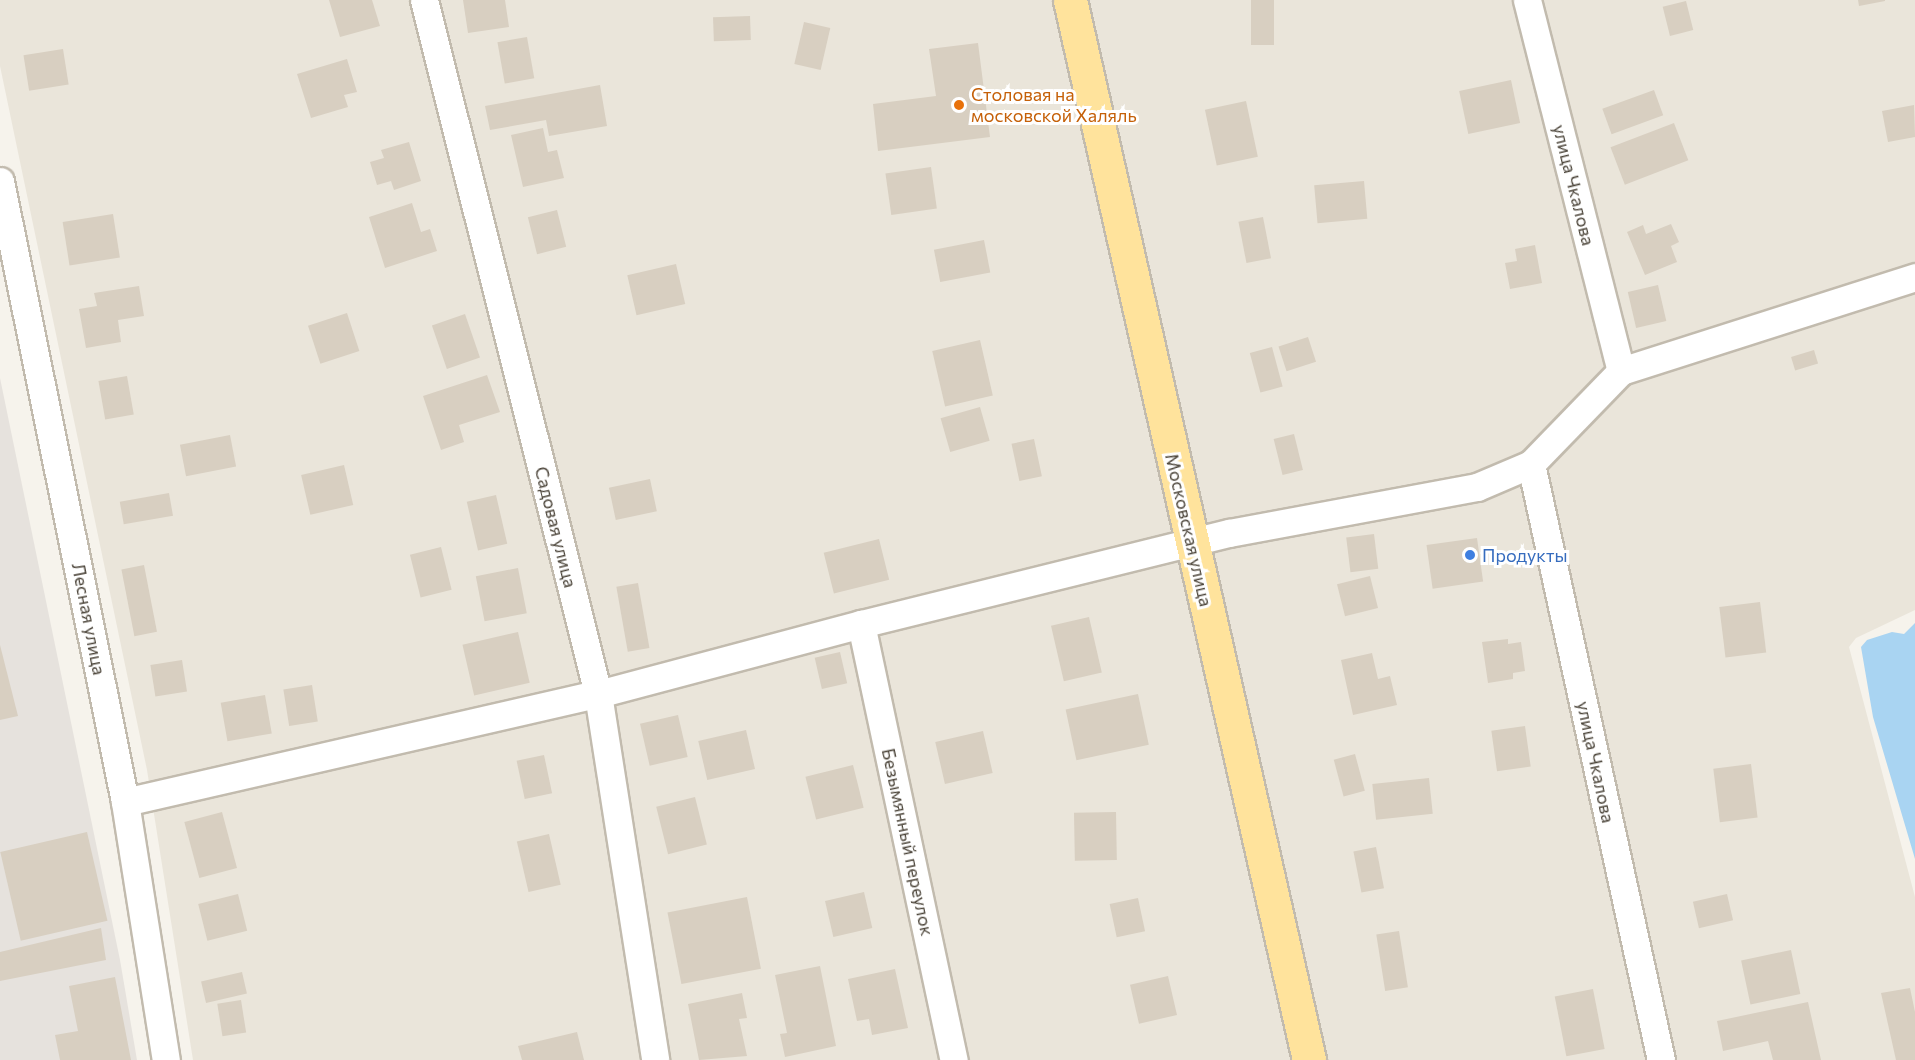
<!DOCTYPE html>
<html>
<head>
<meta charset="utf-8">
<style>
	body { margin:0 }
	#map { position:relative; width:1915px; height:1060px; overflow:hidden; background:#f6f3ec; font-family:Commissioner,sans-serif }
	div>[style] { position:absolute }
	.residential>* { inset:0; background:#eae5da }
	.industrial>* { inset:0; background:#e6e2dd }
	.water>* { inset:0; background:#a9d4f2 }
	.building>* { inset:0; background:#d8cfc1; transform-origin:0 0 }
	.roads { filter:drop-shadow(2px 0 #c2bbae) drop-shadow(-2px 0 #c2bbae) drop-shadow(0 2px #c2bbae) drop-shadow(0 -2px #c2bbae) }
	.street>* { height:27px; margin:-13.5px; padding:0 13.5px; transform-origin:13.5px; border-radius:13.5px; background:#fff }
	.primary>* { height:33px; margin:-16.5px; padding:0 16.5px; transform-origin:16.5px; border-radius:16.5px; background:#ffe39c }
	.dots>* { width:16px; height:16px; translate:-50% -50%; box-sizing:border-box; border:3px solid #fff; border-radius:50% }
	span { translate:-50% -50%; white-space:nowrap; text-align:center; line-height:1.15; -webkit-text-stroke:6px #fff; paint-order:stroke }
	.food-label { font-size:18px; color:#c56008 }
	.left { translate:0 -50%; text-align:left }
	.street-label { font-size:18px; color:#4b4439 }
	.shop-label { font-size:18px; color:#366cbe }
</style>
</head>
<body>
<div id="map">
	<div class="residential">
		<div style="clip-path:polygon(0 0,1915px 0,1915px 610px,1856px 638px,1849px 647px,1915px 897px,1915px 1060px,193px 1060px,147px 770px,0 66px)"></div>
	</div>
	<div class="industrial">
		<div style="clip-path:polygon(0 378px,120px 960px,137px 1060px,0 1060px)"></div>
	</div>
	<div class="water">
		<div style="clip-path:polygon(1915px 623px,1915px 859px,1873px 717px,1861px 647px,1867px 640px,1892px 632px,1904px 634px)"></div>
	</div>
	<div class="building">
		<div style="clip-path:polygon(329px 0,372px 0,380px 26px,340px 37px)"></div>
		<div style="clip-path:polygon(463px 0,505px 0,509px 27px,468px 33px)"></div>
		<div style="left:1251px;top:0;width:23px;height:45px"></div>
		<div style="clip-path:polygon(1858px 0,1885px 0,1885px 1px,1859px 6px)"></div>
		<div style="left:1686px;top:1px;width:30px;height:24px;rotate:76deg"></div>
		<div style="left:750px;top:16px;width:24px;height:37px;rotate:88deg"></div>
		<div style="left:804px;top:22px;width:27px;height:43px;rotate:13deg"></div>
		<div style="left:527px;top:37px;width:42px;height:30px;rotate:80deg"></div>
		<div style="clip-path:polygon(978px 43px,990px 137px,878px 151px,873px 104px,936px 96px,929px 49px)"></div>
		<div style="left:63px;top:49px;width:36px;height:40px;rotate:81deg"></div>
		<div style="clip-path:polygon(347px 59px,357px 92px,344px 95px,348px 107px,311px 118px,297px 74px)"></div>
		<div style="left:1511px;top:80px;width:44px;height:53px;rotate:78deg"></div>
		<div style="clip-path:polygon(600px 85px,607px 126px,549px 136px,546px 120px,490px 130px,485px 106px)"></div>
		<div style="left:1654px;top:90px;width:27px;height:55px;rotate:70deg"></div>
		<div style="left:1246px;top:101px;width:57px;height:42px;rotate:78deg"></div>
		<div style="clip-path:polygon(1914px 105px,1915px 137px,1888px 142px,1882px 111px)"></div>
		<div style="left:1674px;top:123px;width:40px;height:68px;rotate:69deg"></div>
		<div style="clip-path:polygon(543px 128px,548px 152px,557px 150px,564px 178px,523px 187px,511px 135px)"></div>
		<div style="clip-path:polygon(409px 142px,421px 181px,394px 190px,391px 181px,377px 185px,370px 162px,384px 158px,381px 150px)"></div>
		<div style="left:931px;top:167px;width:42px;height:46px;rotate:82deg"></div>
		<div style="left:1364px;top:181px;width:38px;height:50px;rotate:85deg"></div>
		<div style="clip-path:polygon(412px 203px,421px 232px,430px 229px,437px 251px,385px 268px,369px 217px)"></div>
		<div style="left:557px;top:210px;width:38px;height:30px;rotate:76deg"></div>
		<div style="left:113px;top:214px;width:44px;height:51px;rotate:81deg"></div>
		<div style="left:1263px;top:217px;width:42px;height:25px;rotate:79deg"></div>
		<div style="clip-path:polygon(1671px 224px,1679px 242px,1671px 246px,1677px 262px,1645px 275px,1627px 232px,1643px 225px,1646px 234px)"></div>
		<div style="left:984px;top:240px;width:33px;height:51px;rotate:79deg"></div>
		<div style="clip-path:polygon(1535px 245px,1542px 283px,1510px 289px,1505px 263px,1517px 261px,1515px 249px)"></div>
		<div style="left:676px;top:264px;width:41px;height:50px;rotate:77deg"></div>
		<div style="left:1658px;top:285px;width:37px;height:31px;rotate:77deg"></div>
		<div style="clip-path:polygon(139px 286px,144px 316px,118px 320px,121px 342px,86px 348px,79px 309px,97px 306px,94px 293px)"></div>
		<div style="left:347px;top:313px;width:40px;height:41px;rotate:72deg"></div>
		<div style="left:465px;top:314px;width:46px;height:35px;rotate:71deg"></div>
		<div style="left:1308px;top:337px;width:26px;height:31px;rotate:72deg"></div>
		<div style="left:980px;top:340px;width:57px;height:49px;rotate:77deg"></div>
		<div style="left:1272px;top:347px;width:41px;height:23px;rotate:75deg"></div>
		<div style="left:1814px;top:350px;width:14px;height:24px;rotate:73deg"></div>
		<div style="clip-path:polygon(487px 375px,500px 412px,459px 425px,464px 442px,441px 450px,423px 396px)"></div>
		<div style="left:127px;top:376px;width:39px;height:29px;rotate:80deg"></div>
		<div style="left:980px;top:407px;width:35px;height:41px;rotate:74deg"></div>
		<div style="left:1294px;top:434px;width:37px;height:21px;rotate:76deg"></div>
		<div style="left:230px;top:435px;width:32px;height:51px;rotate:79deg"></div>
		<div style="left:1034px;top:439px;width:38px;height:23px;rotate:78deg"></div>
		<div style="left:344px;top:465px;width:41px;height:44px;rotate:77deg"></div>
		<div style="left:650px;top:479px;width:33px;height:42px;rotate:78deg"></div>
		<div style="left:169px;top:493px;width:23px;height:50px;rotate:80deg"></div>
		<div style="left:496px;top:495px;width:50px;height:30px;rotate:77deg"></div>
		<div style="left:1374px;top:534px;width:35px;height:28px;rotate:83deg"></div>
		<div style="left:1477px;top:538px;width:44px;height:51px;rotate:82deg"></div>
		<div style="left:879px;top:539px;width:42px;height:57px;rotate:76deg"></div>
		<div style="left:441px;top:547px;width:44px;height:32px;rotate:76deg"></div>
		<div style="left:144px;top:565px;width:68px;height:23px;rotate:79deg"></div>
		<div style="left:518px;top:568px;width:46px;height:43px;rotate:79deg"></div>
		<div style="left:1370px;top:576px;width:33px;height:34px;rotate:76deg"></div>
		<div style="left:638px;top:583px;width:66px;height:22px;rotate:80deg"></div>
		<div style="left:1760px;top:602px;width:51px;height:41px;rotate:83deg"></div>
		<div style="left:1089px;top:617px;width:57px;height:39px;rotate:77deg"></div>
		<div style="left:518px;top:632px;width:52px;height:57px;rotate:77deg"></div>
		<div style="clip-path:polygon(1508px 639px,1508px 644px,1521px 642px,1525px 671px,1513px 673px,1513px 679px,1488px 683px,1482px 642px)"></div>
		<div style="clip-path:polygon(0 645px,18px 716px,0 720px)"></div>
		<div style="left:840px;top:652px;width:32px;height:26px;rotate:77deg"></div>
		<div style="clip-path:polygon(1372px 653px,1378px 679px,1390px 676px,1397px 705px,1353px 715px,1341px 660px)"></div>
		<div style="left:182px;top:660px;width:32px;height:32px;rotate:81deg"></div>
		<div style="left:312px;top:685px;width:37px;height:29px;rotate:81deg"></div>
		<div style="left:1138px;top:694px;width:52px;height:74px;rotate:78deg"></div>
		<div style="left:265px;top:695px;width:39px;height:45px;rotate:80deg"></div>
		<div style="left:678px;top:715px;width:43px;height:39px;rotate:77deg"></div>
		<div style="left:1525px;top:726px;width:41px;height:34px;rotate:82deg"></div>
		<div style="left:746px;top:730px;width:40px;height:49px;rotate:77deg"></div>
		<div style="left:983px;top:731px;width:43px;height:49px;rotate:77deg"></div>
		<div style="left:1355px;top:754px;width:38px;height:22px;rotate:75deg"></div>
		<div style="left:544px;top:755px;width:39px;height:28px;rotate:78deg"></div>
		<div style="left:1751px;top:764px;width:54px;height:38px;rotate:83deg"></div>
		<div style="left:853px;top:765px;width:44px;height:49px;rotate:76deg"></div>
		<div style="left:1429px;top:778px;width:36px;height:57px;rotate:84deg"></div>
		<div style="left:695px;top:797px;width:49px;height:40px;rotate:76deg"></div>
		<div style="left:222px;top:812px;width:58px;height:39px;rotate:75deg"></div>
		<div style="left:1116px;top:812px;width:48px;height:42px;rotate:89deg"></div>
		<div style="left:87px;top:832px;width:91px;height:89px;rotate:77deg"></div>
		<div style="left:549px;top:834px;width:52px;height:33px;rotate:77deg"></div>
		<div style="left:1376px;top:847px;width:42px;height:23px;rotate:79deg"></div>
		<div style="left:864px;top:892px;width:37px;height:40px;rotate:77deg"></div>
		<div style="left:238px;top:894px;width:38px;height:41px;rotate:76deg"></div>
		<div style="left:1727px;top:894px;width:27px;height:35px;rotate:77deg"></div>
		<div style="left:747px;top:897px;width:73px;height:81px;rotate:79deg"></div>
		<div style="left:1138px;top:898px;width:34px;height:29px;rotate:78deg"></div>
		<div style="clip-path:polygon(101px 928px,106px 960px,0 981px,0 952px)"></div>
		<div style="left:1399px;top:931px;width:57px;height:23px;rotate:81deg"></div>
		<div style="left:1791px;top:950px;width:45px;height:51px;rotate:78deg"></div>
		<div style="clip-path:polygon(820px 966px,836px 1046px,785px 1057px,780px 1034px,787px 1033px,775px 975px)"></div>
		<div style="clip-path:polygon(895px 969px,908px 1028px,872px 1035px,869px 1019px,857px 1021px,848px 979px)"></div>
		<div style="left:242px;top:972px;width:22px;height:42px;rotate:77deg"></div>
		<div style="left:1168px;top:976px;width:40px;height:39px;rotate:77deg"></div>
		<div style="clip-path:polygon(115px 977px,131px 1060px,60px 1060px,55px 1035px,78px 1031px,69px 986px)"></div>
		<div style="clip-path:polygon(1910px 988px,1915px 1012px,1915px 1060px,1896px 1060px,1881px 993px)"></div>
		<div style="left:1593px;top:989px;width:61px;height:39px;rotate:79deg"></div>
		<div style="clip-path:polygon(742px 993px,747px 1018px,739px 1019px,747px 1056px,699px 1060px,688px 1004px)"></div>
		<div style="left:241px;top:1000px;width:33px;height:24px;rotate:81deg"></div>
		<div style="clip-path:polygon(1808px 1002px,1821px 1060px,1773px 1060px,1768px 1041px,1723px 1051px,1717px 1021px)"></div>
		<div style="clip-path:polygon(577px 1032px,584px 1060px,522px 1060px,518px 1046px)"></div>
	</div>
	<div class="roads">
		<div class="street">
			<div style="left:424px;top:0;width:715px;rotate:75.92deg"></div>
			<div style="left:598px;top:694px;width:370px;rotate:81.1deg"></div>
			<div style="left:1527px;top:0;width:383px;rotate:75.8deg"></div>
			<div style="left:0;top:181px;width:633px;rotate:78.62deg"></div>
			<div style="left:125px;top:802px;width:261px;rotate:81deg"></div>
			<div style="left:1531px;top:464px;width:610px;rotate:77.7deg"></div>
			<div style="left:861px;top:624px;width:446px;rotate:78deg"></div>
			<div style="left:125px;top:802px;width:485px;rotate:-12.9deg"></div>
			<div style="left:598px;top:694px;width:272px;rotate:-14.9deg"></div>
			<div style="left:861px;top:624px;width:379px;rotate:-13.9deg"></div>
			<div style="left:1229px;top:533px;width:252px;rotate:-10.5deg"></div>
			<div style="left:1477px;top:487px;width:59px;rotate:-23.1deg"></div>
			<div style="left:1531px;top:464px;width:129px;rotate:-45.9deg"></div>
			<div style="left:1621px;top:371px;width:309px;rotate:-17.7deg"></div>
		</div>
		<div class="primary">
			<div style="left:1070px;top:0;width:1087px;rotate:77.29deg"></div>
		</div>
	</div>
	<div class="dots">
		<div style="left:959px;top:105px;background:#e8710a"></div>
		<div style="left:1470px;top:555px;background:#3f7fe0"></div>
	</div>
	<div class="food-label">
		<span class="left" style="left:971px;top:105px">Столовая на<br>московской Халяль</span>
	</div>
	<div class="street-label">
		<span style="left:1574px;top:185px;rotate:76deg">улица Чкалова</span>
		<span style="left:556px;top:527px;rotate:76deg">Садовая улица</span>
		<span style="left:1189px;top:530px;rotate:77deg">Московская улица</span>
		<span style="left:89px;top:619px;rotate:79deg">Лесная улица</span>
		<span style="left:1596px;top:762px;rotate:78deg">улица Чкалова</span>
		<span style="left:908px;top:842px;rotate:78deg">Безымянный переулок</span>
	</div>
	<div class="shop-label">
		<span class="left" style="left:1482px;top:555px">Продукты</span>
	</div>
</div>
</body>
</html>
